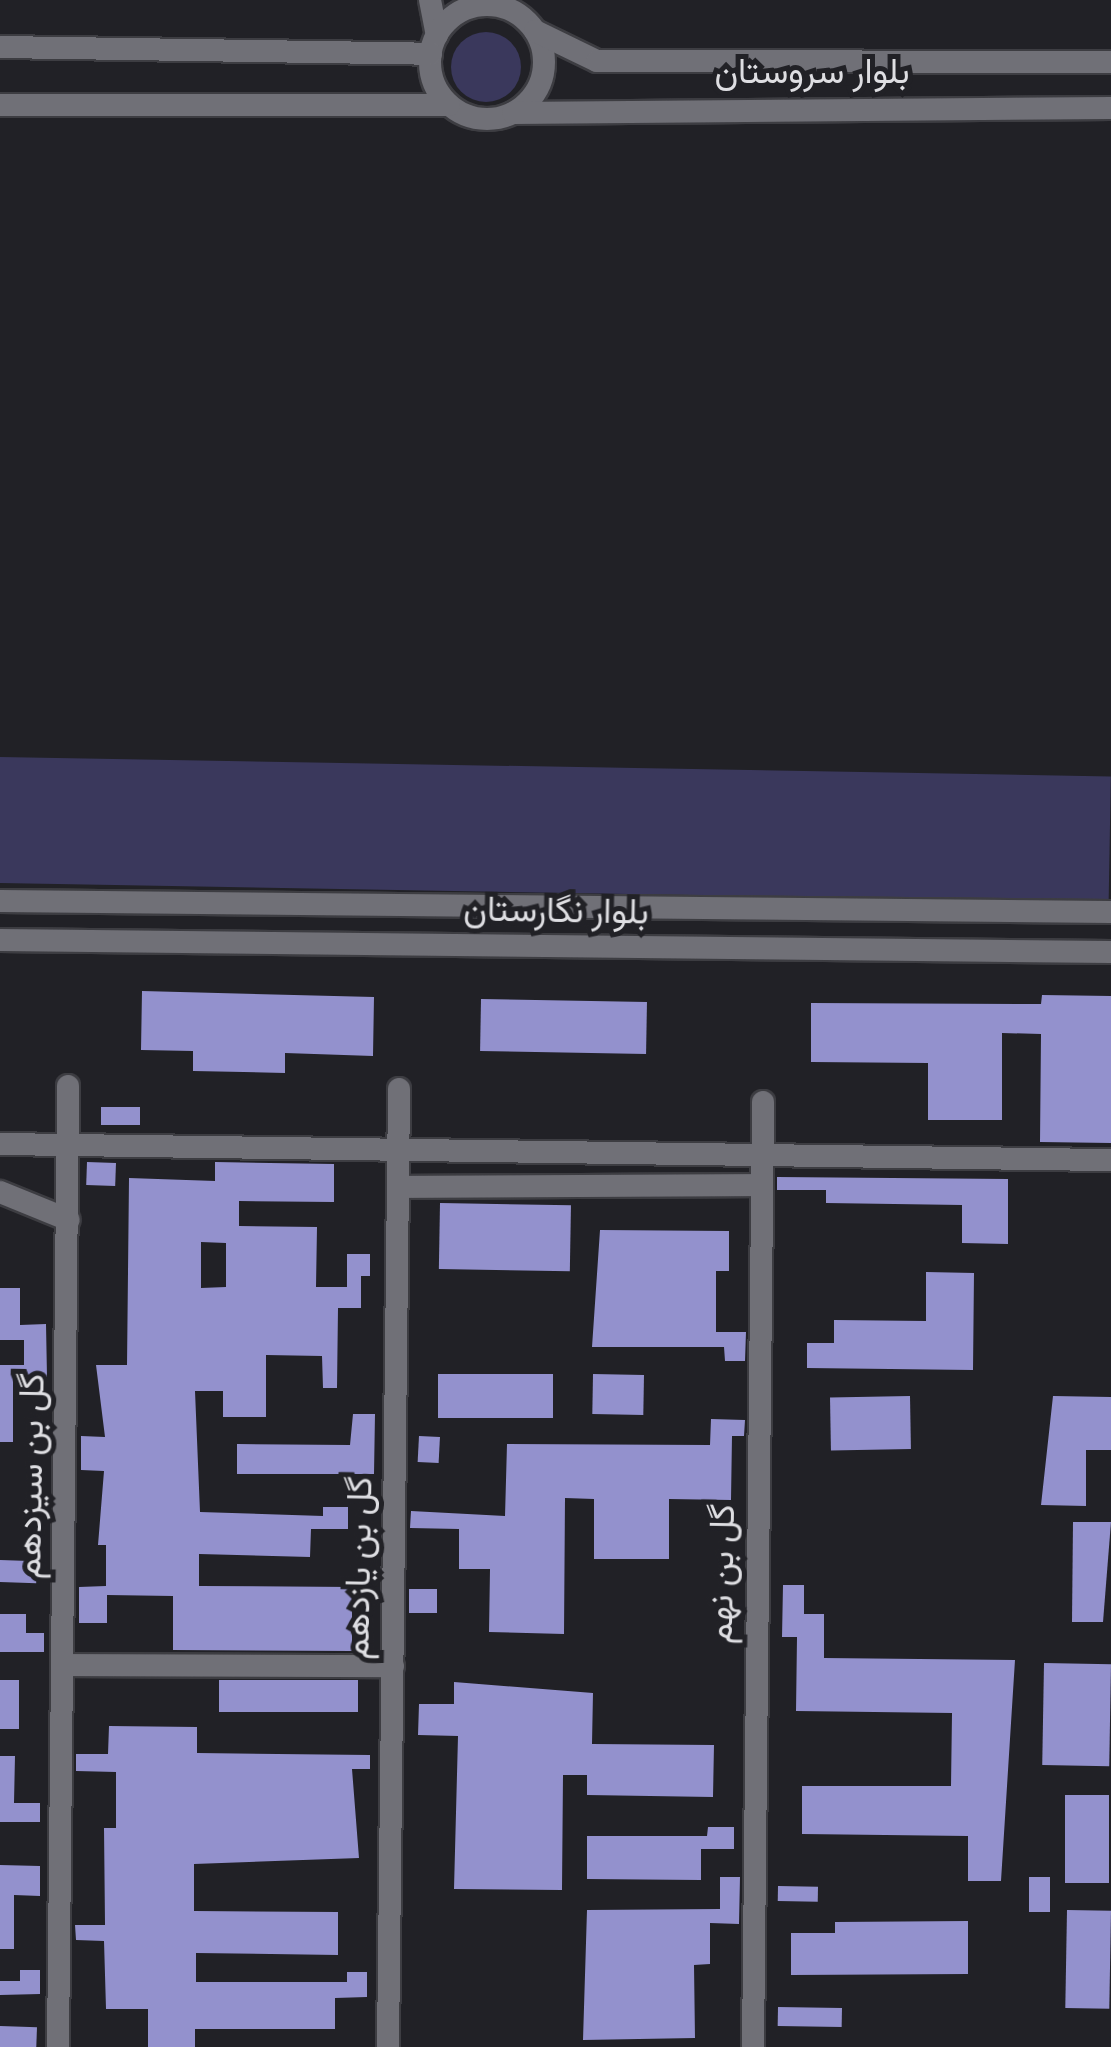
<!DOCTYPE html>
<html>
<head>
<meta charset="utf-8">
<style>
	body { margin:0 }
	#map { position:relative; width:1111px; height:2047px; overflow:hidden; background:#212126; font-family:"Roboto Condensed",Vazirmatn,sans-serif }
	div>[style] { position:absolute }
	.green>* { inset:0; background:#3a385c; transform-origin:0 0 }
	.round { border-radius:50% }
	.building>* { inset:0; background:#9391cd; transform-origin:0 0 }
	.roads { filter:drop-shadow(2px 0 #3d3d42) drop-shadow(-2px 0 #3d3d42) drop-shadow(0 2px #3d3d42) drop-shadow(0 -2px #3d3d42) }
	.minor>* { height:22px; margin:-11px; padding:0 11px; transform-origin:11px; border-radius:11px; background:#707077 }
	.minor>.ring { margin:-11px; padding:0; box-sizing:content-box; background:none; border:22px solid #707077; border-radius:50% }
	span { translate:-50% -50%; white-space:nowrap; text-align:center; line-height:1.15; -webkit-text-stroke:10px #212126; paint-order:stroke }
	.street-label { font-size:35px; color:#dedee2 }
</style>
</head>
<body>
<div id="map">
	<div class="green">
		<div class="round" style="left:451px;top:32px;width:70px;height:70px"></div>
		<div style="left:0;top:757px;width:1111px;height:126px;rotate:1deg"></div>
	</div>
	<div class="building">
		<div style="clip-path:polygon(142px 991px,374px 997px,373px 1056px,285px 1053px,285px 1073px,193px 1071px,193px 1051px,141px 1050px)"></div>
		<div style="clip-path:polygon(1042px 995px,1111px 996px,1111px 1143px,1040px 1142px,1041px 1034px,1002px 1033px,1002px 1120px,928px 1120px,928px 1063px,811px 1062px,811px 1003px,1041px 1004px)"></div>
		<div style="left:481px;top:999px;width:166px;height:52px;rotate:1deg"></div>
		<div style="left:101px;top:1107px;width:39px;height:18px"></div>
		<div style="left:87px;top:1162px;width:29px;height:23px;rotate:2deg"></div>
		<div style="clip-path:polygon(evenodd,215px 1162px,334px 1164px,334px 1202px,239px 1201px,239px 1226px,317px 1227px,316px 1287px,347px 1287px,347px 1254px,370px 1254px,370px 1276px,361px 1276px,361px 1308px,338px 1308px,337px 1388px,323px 1388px,322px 1356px,266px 1355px,266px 1417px,223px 1417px,223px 1391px,195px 1391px,200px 1512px,323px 1516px,323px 1507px,348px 1507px,348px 1529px,311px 1529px,310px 1557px,199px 1554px,199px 1586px,352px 1587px,352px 1651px,173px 1650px,173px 1596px,107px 1595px,107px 1623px,79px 1623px,79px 1587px,106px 1586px,106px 1545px,98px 1545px,104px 1471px,81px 1470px,81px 1436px,105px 1437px,96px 1365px,127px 1365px,129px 1178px,215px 1181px,215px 1162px,201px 1242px,226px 1243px,226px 1287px,201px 1288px,201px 1242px)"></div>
		<div style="clip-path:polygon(777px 1177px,1008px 1179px,1008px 1244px,962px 1243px,962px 1205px,826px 1203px,826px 1190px,777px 1190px)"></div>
		<div style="left:440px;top:1203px;width:131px;height:66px;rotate:1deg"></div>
		<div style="clip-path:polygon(600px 1230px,729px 1231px,729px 1271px,716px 1271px,716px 1332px,746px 1332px,745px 1361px,725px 1361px,724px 1347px,592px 1347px)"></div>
		<div style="clip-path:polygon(926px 1272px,974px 1273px,973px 1370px,807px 1368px,807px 1343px,834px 1343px,834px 1320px,926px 1321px)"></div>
		<div style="clip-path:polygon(0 1288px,20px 1288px,20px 1325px,46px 1324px,47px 1377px,13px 1378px,13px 1442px,0 1442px,0 1365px,24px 1365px,24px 1340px,0 1340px)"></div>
		<div style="left:438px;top:1374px;width:115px;height:44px"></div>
		<div style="left:593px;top:1374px;width:51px;height:40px;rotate:1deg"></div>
		<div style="left:910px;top:1396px;width:53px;height:80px;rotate:89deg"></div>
		<div style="clip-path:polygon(1053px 1396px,1111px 1397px,1111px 1450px,1086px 1450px,1086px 1506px,1041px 1505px)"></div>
		<div style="clip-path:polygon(353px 1414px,375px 1414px,374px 1474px,237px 1474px,237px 1444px,350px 1445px)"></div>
		<div style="clip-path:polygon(711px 1419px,745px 1420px,744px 1436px,732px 1436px,731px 1500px,669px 1499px,669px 1559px,594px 1559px,594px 1499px,565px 1498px,564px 1634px,489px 1632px,490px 1569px,459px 1569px,459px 1529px,410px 1528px,411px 1511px,505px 1516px,507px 1444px,710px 1445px)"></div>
		<div style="left:419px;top:1436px;width:21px;height:26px;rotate:3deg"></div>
		<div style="clip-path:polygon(1073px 1522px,1111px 1522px,1103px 1622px,1072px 1622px)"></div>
		<div style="left:0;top:1560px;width:37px;height:22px;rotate:2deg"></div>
		<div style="clip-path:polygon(783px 1585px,804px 1585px,804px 1614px,824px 1614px,824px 1658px,1015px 1660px,1001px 1881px,968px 1881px,968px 1836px,802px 1834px,802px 1786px,951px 1786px,952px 1713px,796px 1711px,797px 1637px,782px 1637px)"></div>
		<div style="left:409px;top:1589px;width:28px;height:24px"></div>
		<div style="clip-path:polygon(0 1614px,26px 1614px,26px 1633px,44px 1633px,44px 1652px,0 1652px)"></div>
		<div style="left:1044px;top:1663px;width:67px;height:102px;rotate:1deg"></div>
		<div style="left:0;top:1680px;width:19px;height:49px"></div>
		<div style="left:219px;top:1680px;width:139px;height:32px"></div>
		<div style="clip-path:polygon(454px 1682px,593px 1693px,592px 1744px,714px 1745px,713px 1797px,587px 1795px,587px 1775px,563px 1775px,562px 1890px,454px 1889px,458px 1736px,418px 1735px,419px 1704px,454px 1704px)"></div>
		<div style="clip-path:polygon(109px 1726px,197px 1727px,197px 1753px,370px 1755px,370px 1769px,352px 1769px,359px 1858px,194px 1864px,194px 1911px,338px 1912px,338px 1955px,196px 1953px,196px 1982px,347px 1982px,347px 1972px,367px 1972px,367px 1997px,335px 1998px,335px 2029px,195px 2029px,195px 2047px,148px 2047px,148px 2009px,106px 2009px,104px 1941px,76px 1940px,75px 1925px,105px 1925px,104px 1828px,116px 1828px,116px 1772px,76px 1771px,76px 1754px,108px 1754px)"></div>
		<div style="clip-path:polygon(0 1756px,15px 1756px,14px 1803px,40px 1803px,40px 1822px,0 1822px)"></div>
		<div style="left:1065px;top:1795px;width:44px;height:88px"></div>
		<div style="clip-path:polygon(708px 1827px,734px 1827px,734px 1849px,701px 1849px,701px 1880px,587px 1879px,587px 1836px,707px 1836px)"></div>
		<div style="clip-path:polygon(0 1865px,40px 1866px,40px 1896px,14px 1895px,14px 1949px,0 1949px)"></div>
		<div style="clip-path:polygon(720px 1877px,740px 1877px,739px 1924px,710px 1923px,710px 1964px,694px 1965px,695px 2038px,583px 2040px,587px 1910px,720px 1909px)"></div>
		<div style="left:1029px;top:1877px;width:21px;height:35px"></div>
		<div style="left:778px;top:1886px;width:40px;height:15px;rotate:1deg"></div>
		<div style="left:1067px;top:1910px;width:44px;height:98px;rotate:1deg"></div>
		<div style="clip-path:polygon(968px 1921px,968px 1974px,791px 1975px,791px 1933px,835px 1933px,835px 1922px)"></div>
		<div style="clip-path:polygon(20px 1970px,40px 1970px,40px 1994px,0 1995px,0 1981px,20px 1981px)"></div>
		<div style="left:778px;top:2007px;width:64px;height:19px;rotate:1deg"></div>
		<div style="left:0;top:2026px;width:37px;height:21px;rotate:2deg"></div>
	</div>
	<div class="roads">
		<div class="minor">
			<div style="left:430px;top:0;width:36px;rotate:79deg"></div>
			<div class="ring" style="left:430px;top:5px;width:92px;height:92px"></div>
			<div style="left:535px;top:31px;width:69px;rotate:25.8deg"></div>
			<div style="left:597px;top:61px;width:514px;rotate:0.11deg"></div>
			<div style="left:0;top:47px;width:431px;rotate:0.9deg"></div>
			<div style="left:0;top:105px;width:449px"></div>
			<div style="left:513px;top:113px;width:598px;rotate:-0.48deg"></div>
			<div style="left:0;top:901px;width:1111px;rotate:0.57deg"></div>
			<div style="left:0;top:940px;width:1111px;rotate:0.62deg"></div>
			<div style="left:0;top:1144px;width:1111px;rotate:0.83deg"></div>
			<div style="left:398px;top:1187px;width:363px;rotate:-0.3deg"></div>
			<div style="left:0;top:1192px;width:74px;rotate:22.1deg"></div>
			<div style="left:64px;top:1665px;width:329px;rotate:0.2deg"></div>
			<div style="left:58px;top:2047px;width:961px;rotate:-89.4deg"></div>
			<div style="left:388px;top:2047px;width:958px;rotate:-89.34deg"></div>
			<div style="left:753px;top:2047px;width:945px;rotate:-89.39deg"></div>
		</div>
	</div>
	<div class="street-label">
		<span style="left:812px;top:72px">بلوار سروستان</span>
		<span style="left:556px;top:911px;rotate:1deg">بلوار نگارستان</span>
		<span style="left:31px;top:1476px;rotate:-89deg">گل بن سیزدهم</span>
		<span style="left:359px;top:1568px;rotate:-89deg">گل بن یازدهم</span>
		<span style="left:722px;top:1574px;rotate:-89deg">گل بن نهم</span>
	</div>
</div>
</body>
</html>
